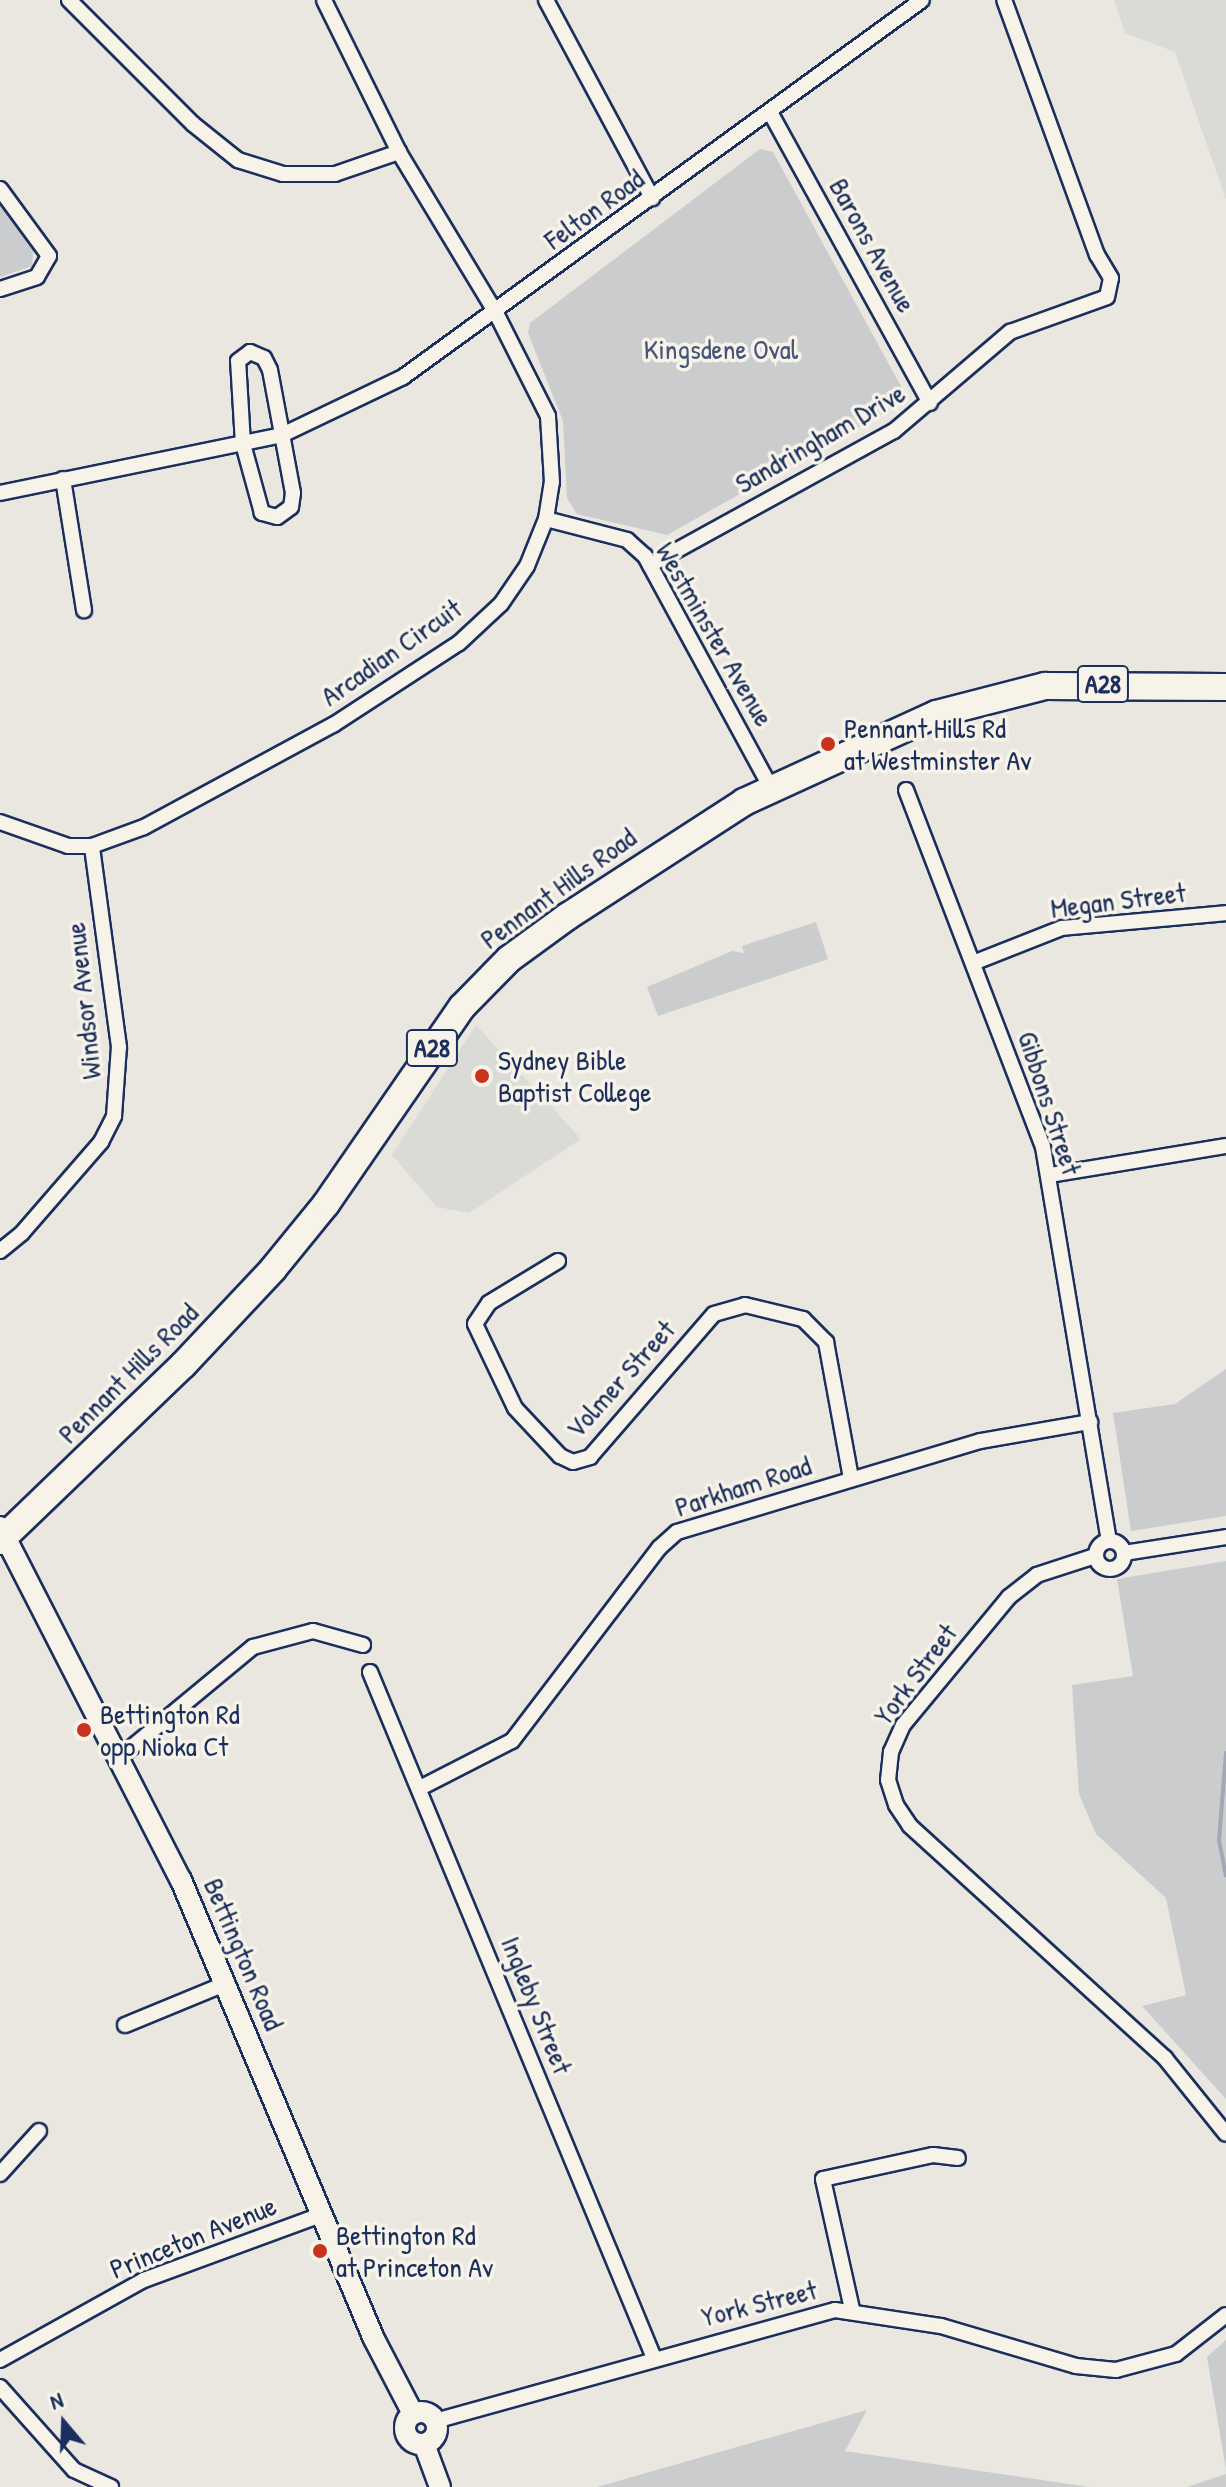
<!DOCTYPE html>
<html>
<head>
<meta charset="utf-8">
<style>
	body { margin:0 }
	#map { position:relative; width:1226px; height:2487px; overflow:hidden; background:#eae7e0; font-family:"Patrick Hand",sans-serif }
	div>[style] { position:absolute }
	.built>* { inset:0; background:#dadad6 }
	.green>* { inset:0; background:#cbcccd }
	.stream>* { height:4px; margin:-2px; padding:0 2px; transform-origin:2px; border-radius:2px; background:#a3a8b4 }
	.roads { filter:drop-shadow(2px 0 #1b2f5e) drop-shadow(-2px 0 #1b2f5e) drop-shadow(0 2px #1b2f5e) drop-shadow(0 -2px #1b2f5e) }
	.street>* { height:14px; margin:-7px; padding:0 7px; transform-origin:7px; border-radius:7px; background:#f7f3e8 }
	.street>.ring { margin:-7px; padding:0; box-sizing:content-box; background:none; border:14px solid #f7f3e8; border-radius:50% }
	.secondary>* { height:20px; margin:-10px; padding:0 10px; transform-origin:10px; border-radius:10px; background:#f7f3e8 }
	.secondary>.ring { margin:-10px; padding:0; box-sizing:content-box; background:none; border:20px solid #f7f3e8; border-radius:50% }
	.highway>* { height:26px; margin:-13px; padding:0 13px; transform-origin:13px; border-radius:13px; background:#f7f3e8 }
	.dots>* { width:22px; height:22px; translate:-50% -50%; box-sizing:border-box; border:4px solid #f7f3e8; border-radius:50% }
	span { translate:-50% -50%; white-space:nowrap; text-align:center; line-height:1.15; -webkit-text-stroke:7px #f7f3e8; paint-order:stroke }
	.shield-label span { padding:2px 6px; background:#f7f3e8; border:2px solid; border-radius:6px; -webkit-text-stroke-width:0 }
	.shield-label { font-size:26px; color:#1b2f5e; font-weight:700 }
	.street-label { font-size:28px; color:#1b2f5e }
	.park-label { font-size:28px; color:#47567a }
	.poi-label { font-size:28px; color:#1b2f5e }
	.left { translate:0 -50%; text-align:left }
	.north { position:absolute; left:24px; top:2383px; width:80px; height:80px; -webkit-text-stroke:6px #f7f3e8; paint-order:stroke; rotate:341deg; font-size:22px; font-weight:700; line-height:32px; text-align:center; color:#1b2f5e }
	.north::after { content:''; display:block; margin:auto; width:28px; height:36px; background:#1b2f5e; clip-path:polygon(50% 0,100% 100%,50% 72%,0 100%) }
</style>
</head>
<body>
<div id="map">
	<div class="built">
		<div style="clip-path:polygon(1114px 0,1226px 0,1226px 200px,1175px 52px,1125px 33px)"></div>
		<div style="clip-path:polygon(476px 1025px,581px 1139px,469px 1213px,437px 1207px,392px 1155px)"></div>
	</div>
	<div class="green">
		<div style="clip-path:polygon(760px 149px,773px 152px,903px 390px,900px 404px,667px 535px,577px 514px,567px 498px,563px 421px,528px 333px,530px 323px)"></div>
		<div style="clip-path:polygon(0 199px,34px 242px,32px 266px,0 277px)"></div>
		<div style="clip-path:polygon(816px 922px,828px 959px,658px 1016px,647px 987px,732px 951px,744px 953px,742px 946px)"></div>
		<div style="clip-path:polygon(1226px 1369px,1226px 1516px,1131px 1531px,1113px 1413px,1175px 1404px)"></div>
		<div style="clip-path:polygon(1226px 1561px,1226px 2099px,1142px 2006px,1186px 1995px,1166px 1898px,1096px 1834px,1079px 1794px,1072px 1685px,1133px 1676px,1117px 1579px)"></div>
		<div style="clip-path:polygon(1226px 2340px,1226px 2470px,1207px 2357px)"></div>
		<div style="clip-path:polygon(867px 2410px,845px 2451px,1089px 2487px,597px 2487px)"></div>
		<div style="clip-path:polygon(1226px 2474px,1226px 2487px,1187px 2487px)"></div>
	</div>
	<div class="stream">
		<div style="left:1226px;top:1753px;width:87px;rotate:94.6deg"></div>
		<div style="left:1219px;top:1840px;width:36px;rotate:79deg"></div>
	</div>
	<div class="roads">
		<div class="street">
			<div style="left:69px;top:0;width:175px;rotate:45deg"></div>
			<div style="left:193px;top:124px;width:58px;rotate:38.7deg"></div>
			<div style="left:238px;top:160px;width:47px;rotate:17.3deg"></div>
			<div style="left:283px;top:174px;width:52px"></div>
			<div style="left:335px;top:174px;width:68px;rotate:-19deg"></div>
			<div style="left:546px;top:0;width:225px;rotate:61.8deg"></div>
			<div style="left:770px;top:112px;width:332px;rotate:61.2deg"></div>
			<div style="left:0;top:189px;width:83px;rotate:53.8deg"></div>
			<div style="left:49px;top:256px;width:24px;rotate:120deg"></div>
			<div style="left:37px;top:277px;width:39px;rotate:162deg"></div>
			<div style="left:250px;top:352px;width:15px;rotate:23deg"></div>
			<div style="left:264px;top:358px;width:13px;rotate:63deg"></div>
			<div style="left:270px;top:370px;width:125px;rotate:79.4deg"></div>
			<div style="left:293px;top:493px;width:14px;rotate:98deg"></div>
			<div style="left:291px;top:507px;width:17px;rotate:144deg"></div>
			<div style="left:277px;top:517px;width:16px;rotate:-165deg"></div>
			<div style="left:262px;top:513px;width:72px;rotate:-105.4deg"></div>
			<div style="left:243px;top:444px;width:83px;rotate:-93.4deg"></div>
			<div style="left:238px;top:361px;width:15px;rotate:-37deg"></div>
			<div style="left:63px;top:479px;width:133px;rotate:80.9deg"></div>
			<div style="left:0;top:493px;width:288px;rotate:-11.6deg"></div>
			<div style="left:282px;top:435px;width:134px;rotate:-25.6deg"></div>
			<div style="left:403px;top:377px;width:641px;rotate:-35.99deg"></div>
			<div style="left:546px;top:519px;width:84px;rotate:14.5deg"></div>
			<div style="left:627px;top:540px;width:24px;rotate:42deg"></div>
			<div style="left:645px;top:556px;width:264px;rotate:61.5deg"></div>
			<div style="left:650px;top:565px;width:278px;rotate:-28.8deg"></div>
			<div style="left:894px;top:431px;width:153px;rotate:-40.5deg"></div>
			<div style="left:1010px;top:332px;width:103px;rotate:-19.8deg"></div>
			<div style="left:1107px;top:297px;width:19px;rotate:-78deg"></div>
			<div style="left:1111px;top:278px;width:27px;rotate:-121deg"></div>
			<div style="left:1097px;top:255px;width:271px;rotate:-110deg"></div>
			<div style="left:906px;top:790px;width:382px;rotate:69deg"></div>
			<div style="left:1043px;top:1147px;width:399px;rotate:80.5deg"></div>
			<div style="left:0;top:822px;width:72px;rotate:19.4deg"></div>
			<div style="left:68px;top:846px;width:24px"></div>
			<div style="left:92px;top:846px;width:55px;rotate:-20.1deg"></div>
			<div style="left:144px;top:827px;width:215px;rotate:-28.4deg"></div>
			<div style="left:333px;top:725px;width:150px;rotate:-33.1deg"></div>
			<div style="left:459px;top:643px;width:57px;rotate:-42.9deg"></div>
			<div style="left:501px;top:604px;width:46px;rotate:-55.6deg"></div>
			<div style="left:527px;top:566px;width:51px;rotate:-68deg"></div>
			<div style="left:546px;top:519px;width:37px;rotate:-81deg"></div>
			<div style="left:552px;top:482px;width:66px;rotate:-93.5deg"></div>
			<div style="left:548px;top:416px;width:115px;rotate:-116.8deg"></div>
			<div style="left:496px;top:313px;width:188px;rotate:-121.1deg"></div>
			<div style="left:399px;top:152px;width:169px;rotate:-116.3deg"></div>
			<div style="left:973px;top:963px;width:96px;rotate:-21.5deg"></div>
			<div style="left:1062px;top:928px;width:165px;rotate:-5.2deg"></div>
			<div style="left:1050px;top:1175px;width:178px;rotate:-9.4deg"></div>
			<div style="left:0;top:1251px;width:28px;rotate:-39deg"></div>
			<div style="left:22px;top:1233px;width:121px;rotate:-49deg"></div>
			<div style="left:101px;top:1142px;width:29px;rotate:-63deg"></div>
			<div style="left:114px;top:1116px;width:69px;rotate:-85.9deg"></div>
			<div style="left:119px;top:1047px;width:203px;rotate:-97.7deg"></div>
			<div style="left:558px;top:1261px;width:81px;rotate:148.7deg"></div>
			<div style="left:489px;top:1303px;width:25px;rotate:124deg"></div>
			<div style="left:475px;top:1324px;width:93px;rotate:64.5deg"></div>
			<div style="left:515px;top:1408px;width:66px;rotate:46.8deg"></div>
			<div style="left:560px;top:1456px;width:14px;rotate:25deg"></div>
			<div style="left:573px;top:1462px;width:18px;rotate:-16deg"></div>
			<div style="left:590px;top:1457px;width:189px;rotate:-49.1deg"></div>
			<div style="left:714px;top:1314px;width:32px;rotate:-16deg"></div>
			<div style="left:745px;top:1305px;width:60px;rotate:13.6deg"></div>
			<div style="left:803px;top:1319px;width:33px;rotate:45deg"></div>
			<div style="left:826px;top:1342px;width:138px;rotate:79.6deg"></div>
			<div class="ring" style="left:1096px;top:1541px;width:14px;height:14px"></div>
			<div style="left:1124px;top:1553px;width:103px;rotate:-8.9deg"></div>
			<div style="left:1095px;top:1556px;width:61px;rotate:161.9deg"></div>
			<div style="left:1037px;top:1575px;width:36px;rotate:142deg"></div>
			<div style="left:1009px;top:1597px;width:166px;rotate:129.6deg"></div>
			<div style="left:903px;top:1725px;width:30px;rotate:114deg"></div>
			<div style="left:891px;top:1752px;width:28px;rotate:96deg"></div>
			<div style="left:888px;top:1780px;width:26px;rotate:72deg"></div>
			<div style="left:896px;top:1805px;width:25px;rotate:56deg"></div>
			<div style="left:910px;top:1826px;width:345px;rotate:42.3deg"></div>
			<div style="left:1165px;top:2058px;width:97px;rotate:51.2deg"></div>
			<div style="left:370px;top:1672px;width:742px;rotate:67.51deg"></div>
			<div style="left:120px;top:1757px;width:173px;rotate:-39.6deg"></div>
			<div style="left:253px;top:1647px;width:62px;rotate:-14.9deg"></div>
			<div style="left:313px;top:1631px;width:52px;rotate:15.6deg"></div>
			<div style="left:420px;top:1788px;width:103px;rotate:-27.1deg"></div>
			<div style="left:512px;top:1741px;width:243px;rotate:-52.7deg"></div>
			<div style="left:659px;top:1548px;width:24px;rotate:-42deg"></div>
			<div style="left:677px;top:1532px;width:317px;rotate:-16.7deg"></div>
			<div style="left:981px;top:1441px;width:111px;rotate:-9.9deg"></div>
			<div style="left:125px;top:2025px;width:110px;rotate:-22.4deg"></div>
			<div style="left:0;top:2174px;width:58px;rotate:-47.8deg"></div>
			<div style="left:852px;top:2309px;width:133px;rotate:-102.6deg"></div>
			<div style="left:823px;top:2179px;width:113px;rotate:-12.3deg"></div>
			<div style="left:933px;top:2155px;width:25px;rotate:7deg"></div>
			<div style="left:0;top:2360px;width:165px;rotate:-29.1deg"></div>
			<div style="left:144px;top:2280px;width:191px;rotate:-20.2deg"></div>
			<div style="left:0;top:2387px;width:111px;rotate:48.3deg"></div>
			<div style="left:74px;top:2470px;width:41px;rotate:24.7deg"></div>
			<div style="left:435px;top:2421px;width:415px;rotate:-15.5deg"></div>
			<div style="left:835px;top:2310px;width:107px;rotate:8.6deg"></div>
			<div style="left:941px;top:2326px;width:141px;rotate:16.5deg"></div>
			<div style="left:1076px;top:2366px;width:40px;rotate:5.7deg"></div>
			<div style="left:1116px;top:2370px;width:62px;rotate:-14.9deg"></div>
			<div style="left:1176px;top:2354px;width:63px;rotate:-38deg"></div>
		</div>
		<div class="secondary">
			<div style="left:0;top:1527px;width:397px;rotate:62.9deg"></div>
			<div style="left:181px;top:1880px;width:496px;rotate:67.2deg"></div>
			<div style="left:373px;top:2337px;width:87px;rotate:62.5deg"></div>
			<div class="ring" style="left:405px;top:2412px;width:12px;height:12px"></div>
			<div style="left:424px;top:2444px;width:46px;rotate:69.6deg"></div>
		</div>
		<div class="highway">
			<div style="left:0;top:1541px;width:254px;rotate:-43.9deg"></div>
			<div style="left:183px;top:1365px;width:132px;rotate:-46.8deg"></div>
			<div style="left:273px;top:1269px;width:84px;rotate:-50.8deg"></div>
			<div style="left:326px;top:1204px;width:239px;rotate:-55.4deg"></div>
			<div style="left:462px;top:1007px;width:67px;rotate:-45.6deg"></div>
			<div style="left:509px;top:959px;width:73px;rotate:-36.1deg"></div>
			<div style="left:568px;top:916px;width:210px;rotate:-32.9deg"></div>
			<div style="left:744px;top:802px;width:211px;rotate:-24.6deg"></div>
			<div style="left:936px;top:714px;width:113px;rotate:-14.4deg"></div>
			<div style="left:1045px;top:686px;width:181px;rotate:0.3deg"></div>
		</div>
	</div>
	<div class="dots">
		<div style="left:828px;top:744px;background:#c8321e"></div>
		<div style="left:482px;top:1076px;background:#c8321e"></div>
		<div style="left:84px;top:1730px;background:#c8321e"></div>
		<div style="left:320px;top:2251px;background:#c8321e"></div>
	</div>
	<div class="shield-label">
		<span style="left:1103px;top:684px">A28</span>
		<span style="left:432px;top:1048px">A28</span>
	</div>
	<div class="street-label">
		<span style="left:594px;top:209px;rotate:-36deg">Felton Road</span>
		<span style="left:873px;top:245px;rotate:61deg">Barons Avenue</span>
		<span style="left:820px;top:438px;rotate:-30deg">Sandringham Drive</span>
		<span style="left:715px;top:634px;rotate:60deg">Westminster Avenue</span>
		<span style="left:391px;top:652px;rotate:-35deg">Arcadian Circuit</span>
		<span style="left:558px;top:888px;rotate:-36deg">Pennant Hills Road</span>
		<span style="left:1118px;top:900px;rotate:-7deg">Megan Street</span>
		<span style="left:83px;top:1001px;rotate:-96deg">Windsor Avenue</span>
		<span style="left:1050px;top:1103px;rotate:72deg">Gibbons Street</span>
		<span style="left:128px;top:1373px;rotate:-45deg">Pennant Hills Road</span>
		<span style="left:620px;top:1379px;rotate:-48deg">Volmer Street</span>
		<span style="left:743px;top:1486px;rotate:-18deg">Parkham Road</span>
		<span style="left:915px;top:1674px;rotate:-53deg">York Street</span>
		<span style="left:244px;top:1954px;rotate:67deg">Bettington Road</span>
		<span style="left:537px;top:2005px;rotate:68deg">Ingleby Street</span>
		<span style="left:193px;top:2237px;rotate:-22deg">Princeton Avenue</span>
		<span style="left:759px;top:2303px;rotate:-14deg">York Street</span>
	</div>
	<div class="park-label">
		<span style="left:721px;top:349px">Kingsdene Oval</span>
	</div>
	<div class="poi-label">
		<span class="left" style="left:844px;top:744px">Pennant Hills Rd<br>at Westminster Av</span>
		<span class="left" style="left:498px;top:1076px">Sydney Bible<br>Baptist College</span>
		<span class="left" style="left:100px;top:1730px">Bettington Rd<br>opp Nioka Ct</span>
		<span class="left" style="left:336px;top:2251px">Bettington Rd<br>at Princeton Av</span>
	</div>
	<div class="north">N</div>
</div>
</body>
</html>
